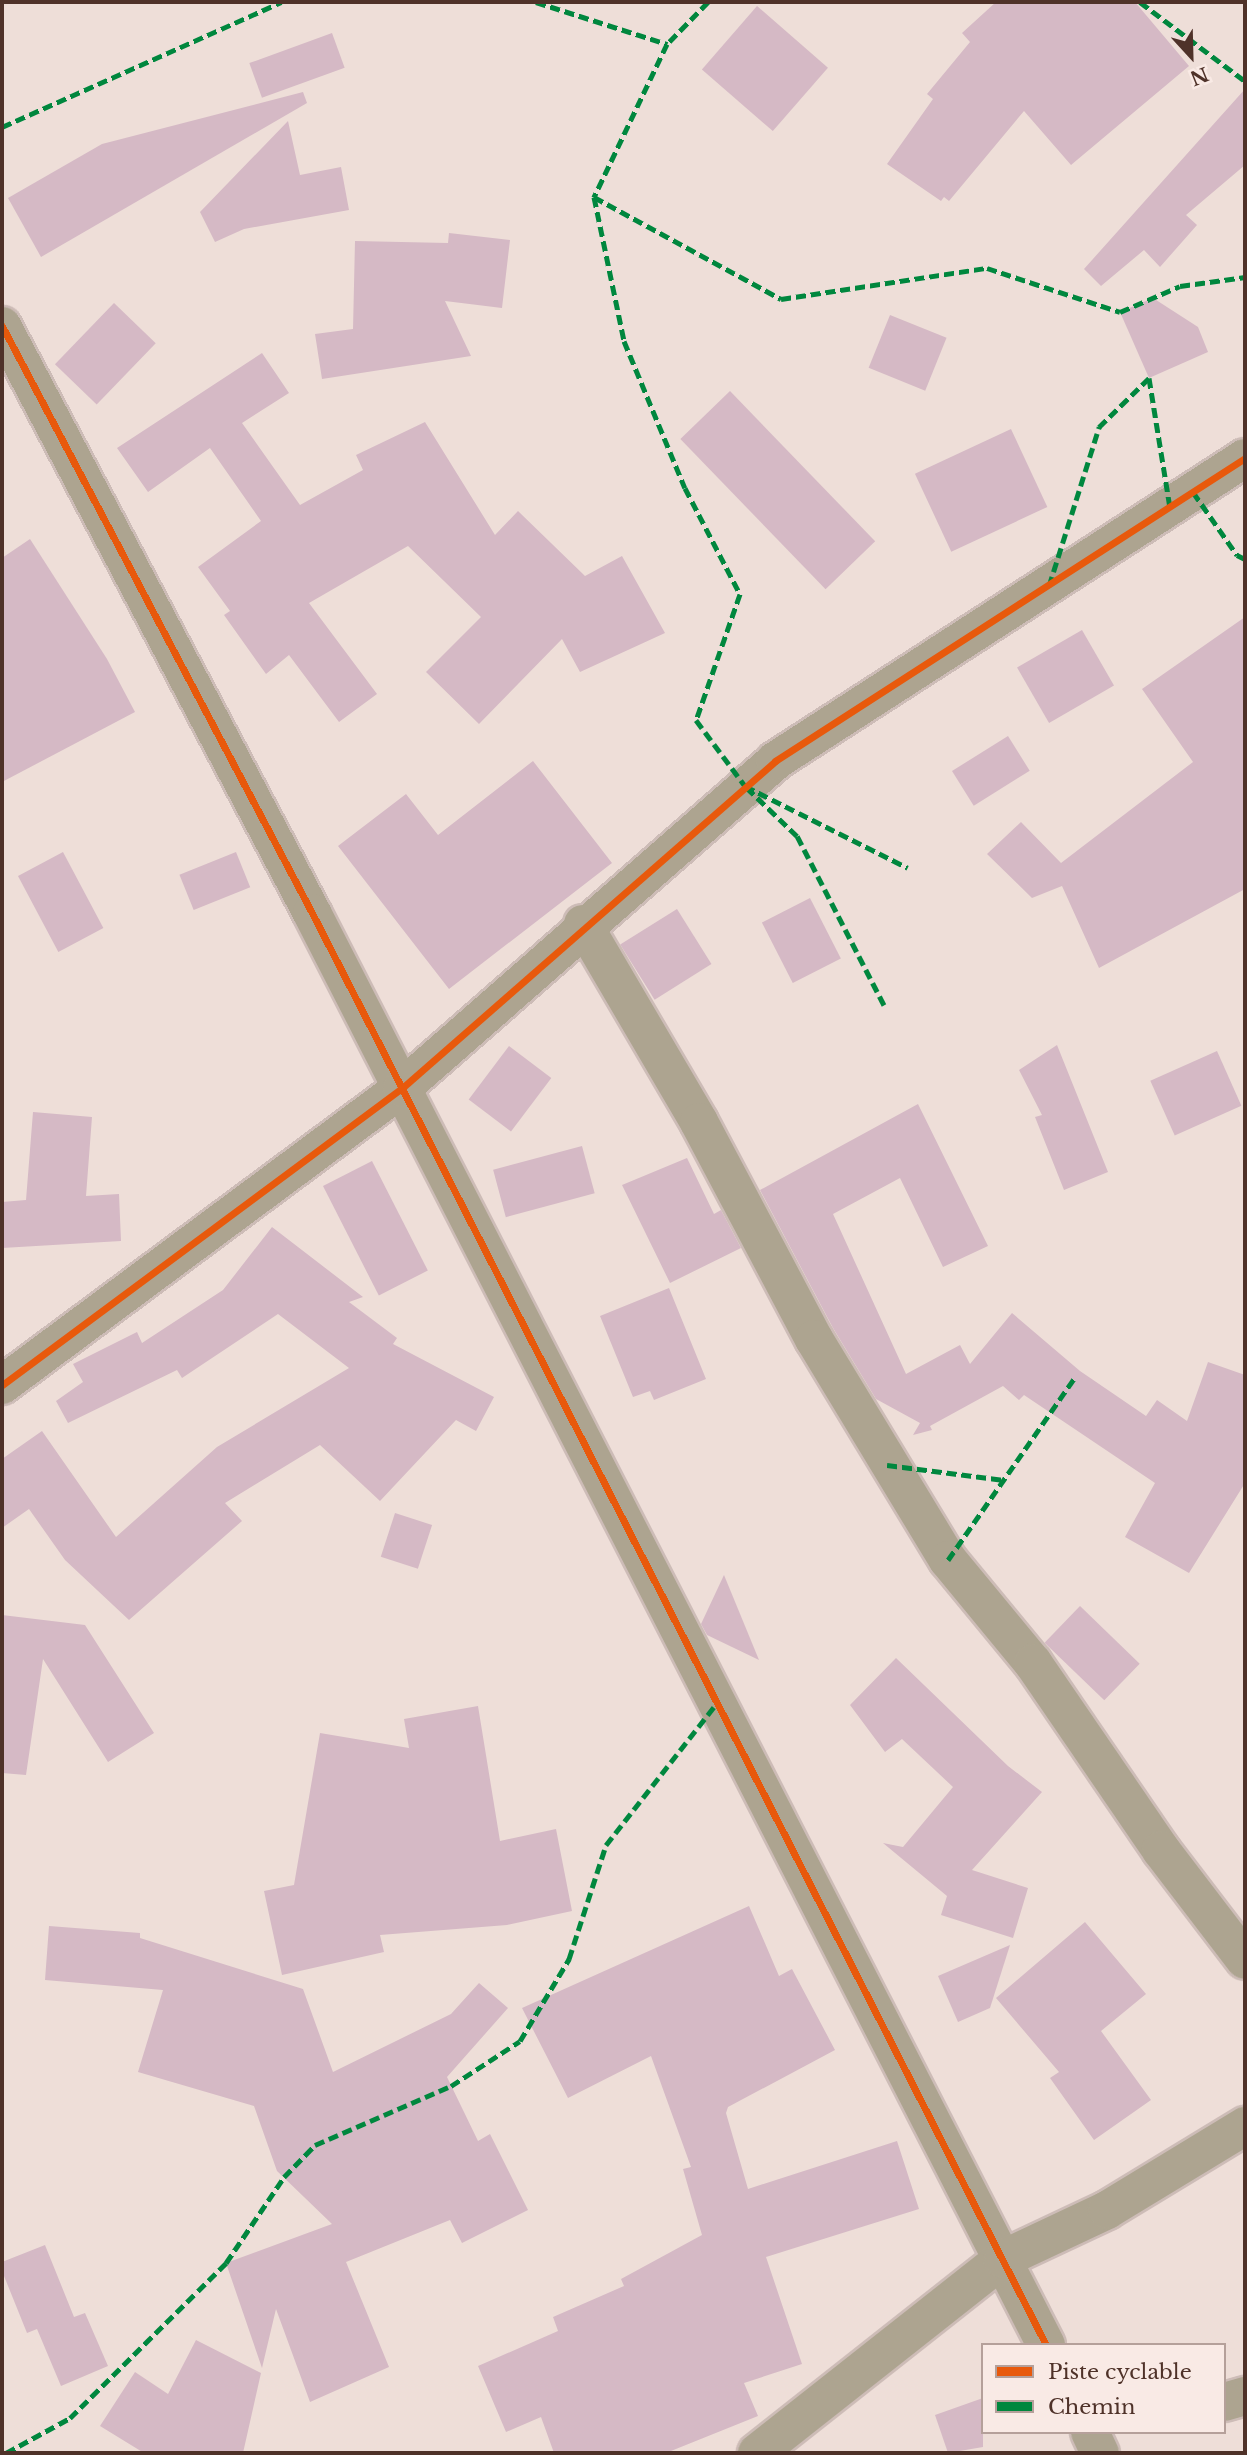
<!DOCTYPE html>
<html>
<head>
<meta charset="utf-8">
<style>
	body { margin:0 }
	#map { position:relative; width:1247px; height:2455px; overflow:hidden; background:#eeded8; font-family:"Libre Baskerville",serif }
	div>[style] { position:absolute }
	.building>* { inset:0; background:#d5b9c5; transform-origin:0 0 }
	.roads { filter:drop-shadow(2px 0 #cdbcb7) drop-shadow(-2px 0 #cdbcb7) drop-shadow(0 2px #cdbcb7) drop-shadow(0 -2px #cdbcb7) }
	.street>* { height:38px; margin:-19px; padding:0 19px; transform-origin:19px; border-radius:19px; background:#ada490 }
	.quiet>* { height:5px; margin-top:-2.5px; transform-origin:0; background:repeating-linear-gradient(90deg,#00873e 0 10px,transparent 0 15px) }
	.cycleway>* { height:7px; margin:-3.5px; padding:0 3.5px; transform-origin:3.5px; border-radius:3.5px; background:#e8590c }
	span { translate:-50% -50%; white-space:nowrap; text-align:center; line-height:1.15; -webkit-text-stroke:7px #f9eae5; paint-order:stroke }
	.frame { position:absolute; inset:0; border:4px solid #4f3229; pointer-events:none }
	.legend { position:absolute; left:981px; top:2343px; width:245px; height:91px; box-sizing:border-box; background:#f9eae5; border:2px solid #b5a09a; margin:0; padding:9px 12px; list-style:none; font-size:21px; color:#4f3229 }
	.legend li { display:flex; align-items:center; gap:14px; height:35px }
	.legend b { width:35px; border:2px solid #b5a09a }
	.north { position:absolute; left:1156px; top:21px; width:70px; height:70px; -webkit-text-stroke:5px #f9eae5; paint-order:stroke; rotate:158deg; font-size:19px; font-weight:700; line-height:28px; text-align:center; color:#4f3229 }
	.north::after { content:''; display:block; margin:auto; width:24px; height:32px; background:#4f3229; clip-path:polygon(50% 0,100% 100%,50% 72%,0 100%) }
</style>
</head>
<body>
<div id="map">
	<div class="building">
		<div style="clip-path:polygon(996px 2px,1135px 2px,1189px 66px,1071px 165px,1024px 111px,949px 201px,944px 197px,941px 201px,887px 164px,933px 99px,927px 94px,970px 42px,962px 33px)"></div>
		<div style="left:757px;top:6px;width:94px;height:84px;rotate:41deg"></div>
		<div style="left:332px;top:33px;width:37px;height:88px;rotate:70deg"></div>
		<div style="clip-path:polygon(1245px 89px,1245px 165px,1186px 215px,1197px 225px,1160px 267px,1144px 250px,1101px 286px,1084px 269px)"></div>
		<div style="clip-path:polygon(303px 92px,307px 103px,41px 257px,8px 198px,102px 144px)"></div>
		<div style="clip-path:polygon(288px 121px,300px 175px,341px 167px,349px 210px,244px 229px,215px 242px,200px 212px)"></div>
		<div style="clip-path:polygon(449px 233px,510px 240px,502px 308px,445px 301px,471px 356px,322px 379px,315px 334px,353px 329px,355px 241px,448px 243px)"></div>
		<div style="clip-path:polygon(1153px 298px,1198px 327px,1208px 352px,1149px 378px,1120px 312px)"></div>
		<div style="left:114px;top:303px;width:58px;height:85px;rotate:44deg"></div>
		<div style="left:890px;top:315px;width:61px;height:57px;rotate:22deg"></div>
		<div style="clip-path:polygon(262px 353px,289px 393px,242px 423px,300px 505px,363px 470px,356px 455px,425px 422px,495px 535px,518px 511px,585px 576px,622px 556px,665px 633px,580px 672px,562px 639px,479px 724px,426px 672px,481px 617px,408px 546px,309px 603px,377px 694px,339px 722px,289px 655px,266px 674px,224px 615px,230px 611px,198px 567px,261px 521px,210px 448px,148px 492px,117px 448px)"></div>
		<div style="left:730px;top:391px;width:209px;height:69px;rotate:46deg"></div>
		<div style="left:1011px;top:429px;width:86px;height:106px;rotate:65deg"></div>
		<div style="clip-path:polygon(30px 539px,107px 659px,135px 712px,2px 782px,2px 558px)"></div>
		<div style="clip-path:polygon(1245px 617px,1245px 889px,1099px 968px,1062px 886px,1032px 898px,987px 854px,1021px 822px,1061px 863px,1193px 762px,1142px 689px)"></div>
		<div style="left:1082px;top:630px;width:64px;height:75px;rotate:60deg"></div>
		<div style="left:1008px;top:736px;width:41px;height:66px;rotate:58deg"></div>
		<div style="clip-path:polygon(533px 761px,612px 863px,449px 989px,338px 846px,406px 794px,438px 835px)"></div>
		<div style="left:63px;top:852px;width:86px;height:51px;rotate:62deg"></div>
		<div style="left:236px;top:852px;width:38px;height:61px;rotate:68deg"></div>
		<div style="left:810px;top:898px;width:68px;height:54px;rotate:63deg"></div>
		<div style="left:677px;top:909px;width:65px;height:67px;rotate:58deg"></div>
		<div style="clip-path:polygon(1057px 1045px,1108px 1172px,1064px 1190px,1035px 1117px,1042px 1115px,1019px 1070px)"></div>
		<div style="left:509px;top:1046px;width:53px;height:67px;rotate:37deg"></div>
		<div style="left:1217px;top:1051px;width:60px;height:73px;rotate:66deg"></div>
		<div style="clip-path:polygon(918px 1104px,988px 1246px,943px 1267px,900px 1178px,833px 1214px,906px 1374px,960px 1345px,970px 1364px,1012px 1313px,1080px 1371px,1146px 1416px,1157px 1400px,1187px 1421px,1208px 1362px,1245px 1375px,1245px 1483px,1189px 1573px,1125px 1537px,1155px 1483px,1024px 1395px,1019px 1400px,1003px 1386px,930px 1426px,932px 1430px,913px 1435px,920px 1423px,876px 1399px,833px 1328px,760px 1190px)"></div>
		<div style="clip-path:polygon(33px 1112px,92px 1117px,86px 1196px,119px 1194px,121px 1241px,2px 1248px,2px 1202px,26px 1200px)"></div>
		<div style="left:582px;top:1146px;width:49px;height:92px;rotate:75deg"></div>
		<div style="clip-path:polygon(687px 1158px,714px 1214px,721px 1210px,741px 1248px,670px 1283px,622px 1185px)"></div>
		<div style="left:372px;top:1161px;width:123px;height:55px;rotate:63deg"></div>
		<div style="clip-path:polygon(272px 1227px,363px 1297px,349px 1302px,397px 1338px,393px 1344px,494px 1397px,476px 1431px,456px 1420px,380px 1501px,320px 1445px,225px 1503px,242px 1521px,129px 1620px,65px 1560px,29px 1509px,2px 1528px,2px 1459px,42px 1431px,116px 1537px,217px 1447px,349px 1368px,278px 1314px,182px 1378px,177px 1370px,68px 1423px,56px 1401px,83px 1382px,73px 1364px,137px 1332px,142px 1343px,223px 1290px)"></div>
		<div style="clip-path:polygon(669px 1288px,706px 1379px,654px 1400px,650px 1391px,633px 1397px,600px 1316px)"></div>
		<div style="left:395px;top:1513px;width:39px;height:46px;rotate:18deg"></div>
		<div style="clip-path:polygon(724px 1575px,759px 1660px,707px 1635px,701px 1624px)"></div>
		<div style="left:1080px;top:1606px;width:83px;height:51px;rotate:44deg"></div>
		<div style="clip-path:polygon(2px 1615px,85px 1625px,154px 1733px,108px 1762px,43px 1659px,26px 1775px,2px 1773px)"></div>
		<div style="clip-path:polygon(896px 1658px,1008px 1766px,1042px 1792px,972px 1870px,1028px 1888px,1013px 1938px,941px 1915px,947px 1896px,883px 1843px,903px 1847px,953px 1787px,902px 1739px,885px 1752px,850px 1705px)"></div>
		<div style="clip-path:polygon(478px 1706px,500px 1841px,556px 1829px,572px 1911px,507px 1925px,380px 1935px,384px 1952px,282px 1975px,264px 1891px,294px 1885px,320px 1733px,409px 1748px,404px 1719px)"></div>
		<div style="clip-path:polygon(749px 1906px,779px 1976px,792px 1969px,835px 2050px,728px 2107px,726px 2113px,748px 2189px,897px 2141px,919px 2209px,766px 2257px,802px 2364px,744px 2383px,758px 2416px,666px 2453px,554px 2453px,541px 2417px,506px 2432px,478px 2366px,558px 2331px,553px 2317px,624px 2286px,621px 2279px,702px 2235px,683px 2169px,691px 2167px,651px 2056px,568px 2098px,522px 2008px)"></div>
		<div style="clip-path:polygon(1085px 1922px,1146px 1994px,1101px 2031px,1151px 2100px,1094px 2140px,1050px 2078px,1059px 2072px,996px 1998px)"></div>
		<div style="clip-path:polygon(49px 1926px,140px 1933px,140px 1938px,303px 1989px,333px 2072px,451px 2014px,479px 1983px,508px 2008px,447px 2077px,478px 2141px,490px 2134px,528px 2210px,462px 2243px,450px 2220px,346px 2262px,389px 2367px,310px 2402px,276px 2309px,262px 2368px,226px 2263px,332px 2224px,277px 2171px,254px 2106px,138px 2072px,163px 1990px,45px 1980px)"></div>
		<div style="clip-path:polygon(1010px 1945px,990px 2008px,958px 2022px,938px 1976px)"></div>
		<div style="clip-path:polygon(45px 2245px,74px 2317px,85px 2313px,108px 2366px,61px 2386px,37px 2329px,27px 2333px,2px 2271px,2px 2262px)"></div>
		<div style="clip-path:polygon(196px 2340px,261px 2373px,243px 2453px,144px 2453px,100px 2426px,135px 2372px,168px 2394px)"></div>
		<div style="clip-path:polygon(983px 2398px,983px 2447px,948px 2453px,935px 2415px)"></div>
	</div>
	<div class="roads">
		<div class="street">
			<div style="left:2px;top:326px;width:664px;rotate:62.16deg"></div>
			<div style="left:312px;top:913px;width:1609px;rotate:62.86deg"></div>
			<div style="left:583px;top:924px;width:229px;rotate:59.6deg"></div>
			<div style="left:699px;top:1122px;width:246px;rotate:62.1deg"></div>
			<div style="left:814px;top:1339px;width:258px;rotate:58.8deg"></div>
			<div style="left:948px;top:1560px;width:134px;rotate:50.5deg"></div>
			<div style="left:1033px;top:1663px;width:227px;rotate:55.6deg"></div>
			<div style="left:1161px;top:1850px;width:138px;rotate:52.6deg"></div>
			<div style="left:2px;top:1385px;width:498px;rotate:-36.6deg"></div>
			<div style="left:402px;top:1088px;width:496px;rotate:-41.2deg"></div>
			<div style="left:775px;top:761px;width:559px;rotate:-32.81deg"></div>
			<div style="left:1224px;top:2402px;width:22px;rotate:-16deg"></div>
			<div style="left:1090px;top:2432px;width:23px;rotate:65deg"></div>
			<div style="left:757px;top:2453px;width:313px;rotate:-38.3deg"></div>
			<div style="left:1003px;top:2259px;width:115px;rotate:-25.2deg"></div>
			<div style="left:1107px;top:2210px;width:162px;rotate:-31.3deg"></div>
		</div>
	</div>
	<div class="quiet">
		<div style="left:536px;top:2px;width:138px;rotate:17.8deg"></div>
		<div style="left:708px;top:2px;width:59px;rotate:134.3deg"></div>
		<div style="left:667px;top:44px;width:170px;rotate:115.5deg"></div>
		<div style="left:594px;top:197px;width:147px;rotate:78.2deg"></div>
		<div style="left:624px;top:341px;width:159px;rotate:67.5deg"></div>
		<div style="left:685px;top:488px;width:119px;rotate:62.6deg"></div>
		<div style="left:740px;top:594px;width:133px;rotate:109.2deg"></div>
		<div style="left:696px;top:720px;width:82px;rotate:53.4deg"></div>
		<div style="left:1140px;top:2px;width:131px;rotate:37deg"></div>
		<div style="left:2px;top:127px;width:306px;rotate:-24.1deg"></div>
		<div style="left:594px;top:197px;width:213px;rotate:28.6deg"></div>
		<div style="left:781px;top:299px;width:208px;rotate:-8.6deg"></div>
		<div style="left:987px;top:268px;width:140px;rotate:18.3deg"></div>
		<div style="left:1120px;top:312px;width:65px;rotate:-23.4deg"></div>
		<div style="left:1180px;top:286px;width:66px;rotate:-7.9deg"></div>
		<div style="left:1193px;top:492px;width:77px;rotate:55.1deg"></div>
		<div style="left:1237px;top:555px;width:9px;rotate:27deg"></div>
		<div style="left:1049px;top:586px;width:167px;rotate:-72.5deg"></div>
		<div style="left:1099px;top:427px;width:70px;rotate:-44.4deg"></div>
		<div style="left:1149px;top:378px;width:131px;rotate:80.8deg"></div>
		<div style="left:884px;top:1005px;width:190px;rotate:-117.2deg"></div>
		<div style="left:797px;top:836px;width:72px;rotate:-136.1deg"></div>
		<div style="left:745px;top:786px;width:182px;rotate:26.7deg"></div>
		<div style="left:887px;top:1465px;width:118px;rotate:7.3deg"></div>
		<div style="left:948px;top:1560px;width:223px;rotate:-55.2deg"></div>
		<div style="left:6px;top:2453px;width:73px;rotate:-28.7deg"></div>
		<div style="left:70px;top:2418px;width:220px;rotate:-44.8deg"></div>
		<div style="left:226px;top:2263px;width:104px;rotate:-56deg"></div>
		<div style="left:284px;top:2177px;width:45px;rotate:-45.9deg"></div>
		<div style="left:315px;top:2145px;width:148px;rotate:-23.5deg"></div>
		<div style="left:451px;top:2086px;width:82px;rotate:-33.1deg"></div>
		<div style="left:520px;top:2041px;width:96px;rotate:-59.1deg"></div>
		<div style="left:569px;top:1959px;width:120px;rotate:-72deg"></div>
		<div style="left:606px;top:1845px;width:179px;rotate:-52deg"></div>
	</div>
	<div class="cycleway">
		<div style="left:2px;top:326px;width:664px;rotate:62.16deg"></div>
		<div style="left:312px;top:913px;width:1609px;rotate:62.86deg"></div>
		<div style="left:2px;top:1385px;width:498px;rotate:-36.6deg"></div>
		<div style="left:402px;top:1088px;width:496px;rotate:-41.2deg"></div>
		<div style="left:775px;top:761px;width:559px;rotate:-32.81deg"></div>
	</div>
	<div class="frame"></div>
	<ul class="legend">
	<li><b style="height:9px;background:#e8590c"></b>Piste cyclable</li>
	<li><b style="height:9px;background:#00873e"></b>Chemin</li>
	</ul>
	<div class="north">N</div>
</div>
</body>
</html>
